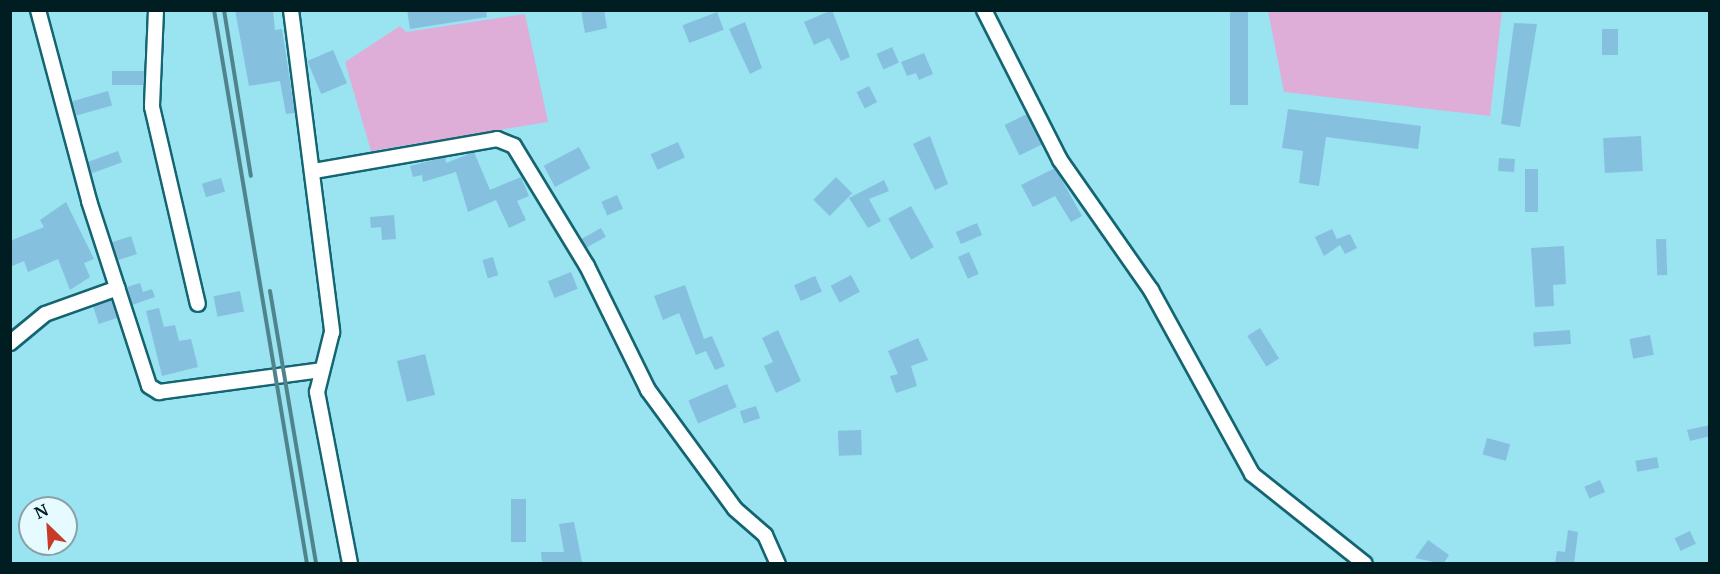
<!DOCTYPE html>
<html>
<head>
<meta charset="utf-8">
<style>
	body { margin:0 }
	#map { position:relative; width:1720px; height:574px; overflow:hidden; background:#9ae3f1; font-family:Merriweather,serif }
	div>[style] { position:absolute }
	.green>* { inset:0; background:#dfaed8 }
	.building>* { inset:0; background:#85c1df; transform-origin:0 0 }
	.roads { filter:drop-shadow(2px 0 #146572) drop-shadow(-2px 0 #146572) drop-shadow(0 2px #146572) drop-shadow(0 -2px #146572) }
	.minor>* { height:14px; margin:-7px; padding:0 7px; transform-origin:7px; border-radius:7px; background:#fff }
	.rail>* { height:4px; margin:-2px; padding:0 2px; transform-origin:2px; border-radius:2px; background:#50848d }
	span { translate:-50% -50%; white-space:nowrap; text-align:center; line-height:1.15; -webkit-text-stroke:4.5px #e6fbff; paint-order:stroke }
	.frame { position:absolute; inset:0; border:12px solid #001d22; pointer-events:none }
	.north { position:absolute; left:18px; top:496px; width:60px; height:60px; box-sizing:border-box; background:#e6fbff; border:2px solid #8aa2a7; border-radius:50%; rotate:335deg; font-size:16px; font-weight:700; line-height:24px; text-align:center; color:#001d22 }
	.north::after { content:''; display:block; margin:auto; width:21px; height:27px; background:#c73b28; clip-path:polygon(50% 0,100% 100%,50% 72%,0 100%) }
</style>
</head>
<body>
<div id="map">
	<div class="green">
		<div style="clip-path:polygon(1268px 11px,1502px 11px,1490px 116px,1284px 92px)"></div>
		<div style="clip-path:polygon(525px 14px,548px 122px,371px 151px,345px 62px,400px 26px,406px 32px)"></div>
	</div>
	<div class="building">
		<div style="clip-path:polygon(235px 10px,273px 10px,275px 30px,282px 29px,295px 113px,286px 114px,280px 81px,249px 86px)"></div>
		<div style="clip-path:polygon(407px 10px,486px 10px,487px 17px,410px 29px)"></div>
		<div style="clip-path:polygon(581px 10px,604px 10px,607px 28px,585px 33px)"></div>
		<div style="clip-path:polygon(832px 10px,850px 57px,841px 61px,829px 38px,814px 45px,804px 22px)"></div>
		<div style="left:1230px;top:10px;width:18px;height:95px"></div>
		<div style="left:717px;top:12px;width:19px;height:37px;rotate:69deg"></div>
		<div style="clip-path:polygon(745px 22px,762px 68px,750px 74px,729px 29px)"></div>
		<div style="clip-path:polygon(1514px 23px,1537px 24px,1520px 127px,1501px 124px)"></div>
		<div style="left:1602px;top:29px;width:16px;height:26px"></div>
		<div style="left:892px;top:47px;width:17px;height:17px;rotate:66deg"></div>
		<div style="left:333px;top:50px;width:36px;height:28px;rotate:67deg"></div>
		<div style="clip-path:polygon(924px 53px,933px 74px,919px 80px,916px 73px,907px 76px,901px 62px)"></div>
		<div style="left:144px;top:71px;width:14px;height:32px;rotate:90deg"></div>
		<div style="left:869px;top:86px;width:18px;height:14px;rotate:63deg"></div>
		<div style="left:108px;top:91px;width:15px;height:37px;rotate:74deg"></div>
		<div style="clip-path:polygon(1288px 109px,1421px 126px,1418px 149px,1326px 137px,1319px 186px,1299px 183px,1303px 151px,1282px 148px)"></div>
		<div style="left:1027px;top:114px;width:34px;height:25px;rotate:64deg"></div>
		<div style="clip-path:polygon(930px 136px,948px 184px,935px 190px,913px 144px)"></div>
		<div style="left:1641px;top:136px;width:35px;height:38px;rotate:87deg"></div>
		<div style="left:678px;top:142px;width:17px;height:30px;rotate:66deg"></div>
		<div style="left:579px;top:147px;width:24px;height:40px;rotate:62deg"></div>
		<div style="left:118px;top:151px;width:12px;height:32px;rotate:70deg"></div>
		<div style="clip-path:polygon(474px 152px,490px 190px,521px 177px,529px 196px,517px 201px,526px 220px,509px 228px,496px 200px,468px 212px,456px 172px,423px 182px,422px 175px,413px 177px,410px 166px,445px 157px,446px 163px)"></div>
		<div style="left:1499px;top:158px;width:16px;height:13px;rotate:4deg"></div>
		<div style="clip-path:polygon(1055px 168px,1082px 216px,1071px 222px,1055px 196px,1033px 207px,1021px 185px)"></div>
		<div style="left:1525px;top:169px;width:13px;height:43px"></div>
		<div style="left:836px;top:177px;width:23px;height:32px;rotate:45deg"></div>
		<div style="left:221px;top:178px;width:14px;height:20px;rotate:73deg"></div>
		<div style="clip-path:polygon(884px 180px,889px 191px,869px 199px,881px 221px,868px 228px,849px 198px)"></div>
		<div style="left:617px;top:195px;width:15px;height:17px;rotate:67deg"></div>
		<div style="clip-path:polygon(66px 202px,94px 259px,84px 263px,90px 277px,70px 290px,58px 259px,28px 272px,24px 261px,10px 267px,10px 241px,44px 227px,40px 220px)"></div>
		<div style="left:911px;top:206px;width:47px;height:26px;rotate:61deg"></div>
		<div style="clip-path:polygon(394px 215px,396px 239px,382px 240px,381px 227px,371px 228px,370px 217px)"></div>
		<div style="left:977px;top:223px;width:13px;height:23px;rotate:67deg"></div>
		<div style="left:601px;top:228px;width:10px;height:23px;rotate:61deg"></div>
		<div style="clip-path:polygon(1332px 229px,1337px 239px,1350px 234px,1357px 248px,1345px 254px,1340px 245px,1324px 256px,1315px 237px)"></div>
		<div style="left:131px;top:236px;width:19px;height:20px;rotate:72deg"></div>
		<div style="left:1666px;top:239px;width:36px;height:10px;rotate:88deg"></div>
		<div style="clip-path:polygon(1564px 246px,1566px 284px,1553px 285px,1554px 306px,1535px 307px,1531px 248px)"></div>
		<div style="left:969px;top:252px;width:24px;height:12px;rotate:66deg"></div>
		<div style="left:493px;top:257px;width:19px;height:11px;rotate:74deg"></div>
		<div style="left:571px;top:272px;width:18px;height:25px;rotate:68deg"></div>
		<div style="left:851px;top:275px;width:19px;height:23px;rotate:62deg"></div>
		<div style="left:815px;top:276px;width:17px;height:23px;rotate:66deg"></div>
		<div style="clip-path:polygon(140px 283px,143px 292px,152px 289px,155px 297px,132px 305px,127px 287px)"></div>
		<div style="clip-path:polygon(685px 285px,704px 339px,712px 336px,725px 366px,715px 370px,706px 351px,696px 355px,679px 313px,663px 320px,654px 296px)"></div>
		<div style="left:240px;top:291px;width:21px;height:27px;rotate:79deg"></div>
		<div style="left:111px;top:300px;width:19px;height:19px;rotate:72deg"></div>
		<div style="clip-path:polygon(159px 308px,164px 327px,175px 325px,179px 341px,191px 339px,198px 367px,162px 376px,146px 311px)"></div>
		<div style="left:1260px;top:328px;width:36px;height:15px;rotate:58deg"></div>
		<div style="clip-path:polygon(778px 330px,801px 381px,776px 393px,764px 366px,773px 362px,762px 338px)"></div>
		<div style="left:1570px;top:330px;width:14px;height:37px;rotate:86deg"></div>
		<div style="left:1650px;top:335px;width:20px;height:21px;rotate:79deg"></div>
		<div style="clip-path:polygon(918px 338px,928px 360px,911px 366px,917px 386px,896px 393px,890px 376px,898px 374px,888px 351px)"></div>
		<div style="left:425px;top:354px;width:42px;height:29px;rotate:76deg"></div>
		<div style="left:727px;top:384px;width:25px;height:42px;rotate:67deg"></div>
		<div style="left:756px;top:406px;width:13px;height:17px;rotate:72deg"></div>
		<div style="clip-path:polygon(1710px 425px,1710px 436px,1690px 441px,1687px 430px)"></div>
		<div style="left:861px;top:430px;width:25px;height:23px;rotate:88deg"></div>
		<div style="left:1487px;top:438px;width:24px;height:17px;rotate:15deg"></div>
		<div style="left:1657px;top:457px;width:11px;height:22px;rotate:80deg"></div>
		<div style="left:1600px;top:480px;width:13px;height:17px;rotate:67deg"></div>
		<div style="left:511px;top:499px;width:15px;height:43px"></div>
		<div style="clip-path:polygon(574px 522px,582px 562px,542px 564px,541px 552px,564px 552px,559px 524px)"></div>
		<div style="clip-path:polygon(1568px 530px,1578px 532px,1574px 564px,1555px 564px,1557px 551px,1565px 552px)"></div>
		<div style="left:1690px;top:531px;width:14px;height:17px;rotate:65deg"></div>
		<div style="clip-path:polygon(1428px 540px,1449px 555px,1443px 564px,1415px 558px)"></div>
	</div>
	<div class="roads">
		<div class="minor">
			<div style="left:38px;top:10px;width:198px;rotate:75deg"></div>
			<div style="left:89px;top:201px;width:194px;rotate:72deg"></div>
			<div style="left:149px;top:386px;width:12px;rotate:31deg"></div>
			<div style="left:159px;top:392px;width:164px;rotate:-7.7deg"></div>
			<div style="left:156px;top:10px;width:97px;rotate:92.4deg"></div>
			<div style="left:152px;top:107px;width:202px;rotate:76.9deg"></div>
			<div style="left:291px;top:10px;width:325px;rotate:82.7deg"></div>
			<div style="left:332px;top:332px;width:62px;rotate:104deg"></div>
			<div style="left:317px;top:392px;width:175px;rotate:79.1deg"></div>
			<div style="left:984px;top:10px;width:168px;rotate:63.1deg"></div>
			<div style="left:1060px;top:160px;width:159px;rotate:55deg"></div>
			<div style="left:1151px;top:290px;width:210px;rotate:61.2deg"></div>
			<div style="left:1252px;top:474px;width:144px;rotate:38.5deg"></div>
			<div style="left:314px;top:171px;width:186px;rotate:-9.9deg"></div>
			<div style="left:497px;top:139px;width:18px;rotate:22deg"></div>
			<div style="left:514px;top:146px;width:140px;rotate:58.7deg"></div>
			<div style="left:587px;top:266px;width:138px;rotate:63.8deg"></div>
			<div style="left:648px;top:390px;width:147px;rotate:53.8deg"></div>
			<div style="left:735px;top:509px;width:40px;rotate:41deg"></div>
			<div style="left:765px;top:535px;width:32px;rotate:66deg"></div>
			<div style="left:10px;top:343px;width:45px;rotate:-39.6deg"></div>
			<div style="left:45px;top:314px;width:77px;rotate:-19.6deg"></div>
		</div>
	</div>
	<div class="rail">
		<div style="left:214px;top:10px;width:562px;rotate:80.47deg"></div>
		<div style="left:224px;top:10px;width:168px;rotate:80.8deg"></div>
		<div style="left:270px;top:291px;width:277px;rotate:80.4deg"></div>
	</div>
	<div class="frame"></div>
	<div class="north">N</div>
</div>
</body>
</html>
